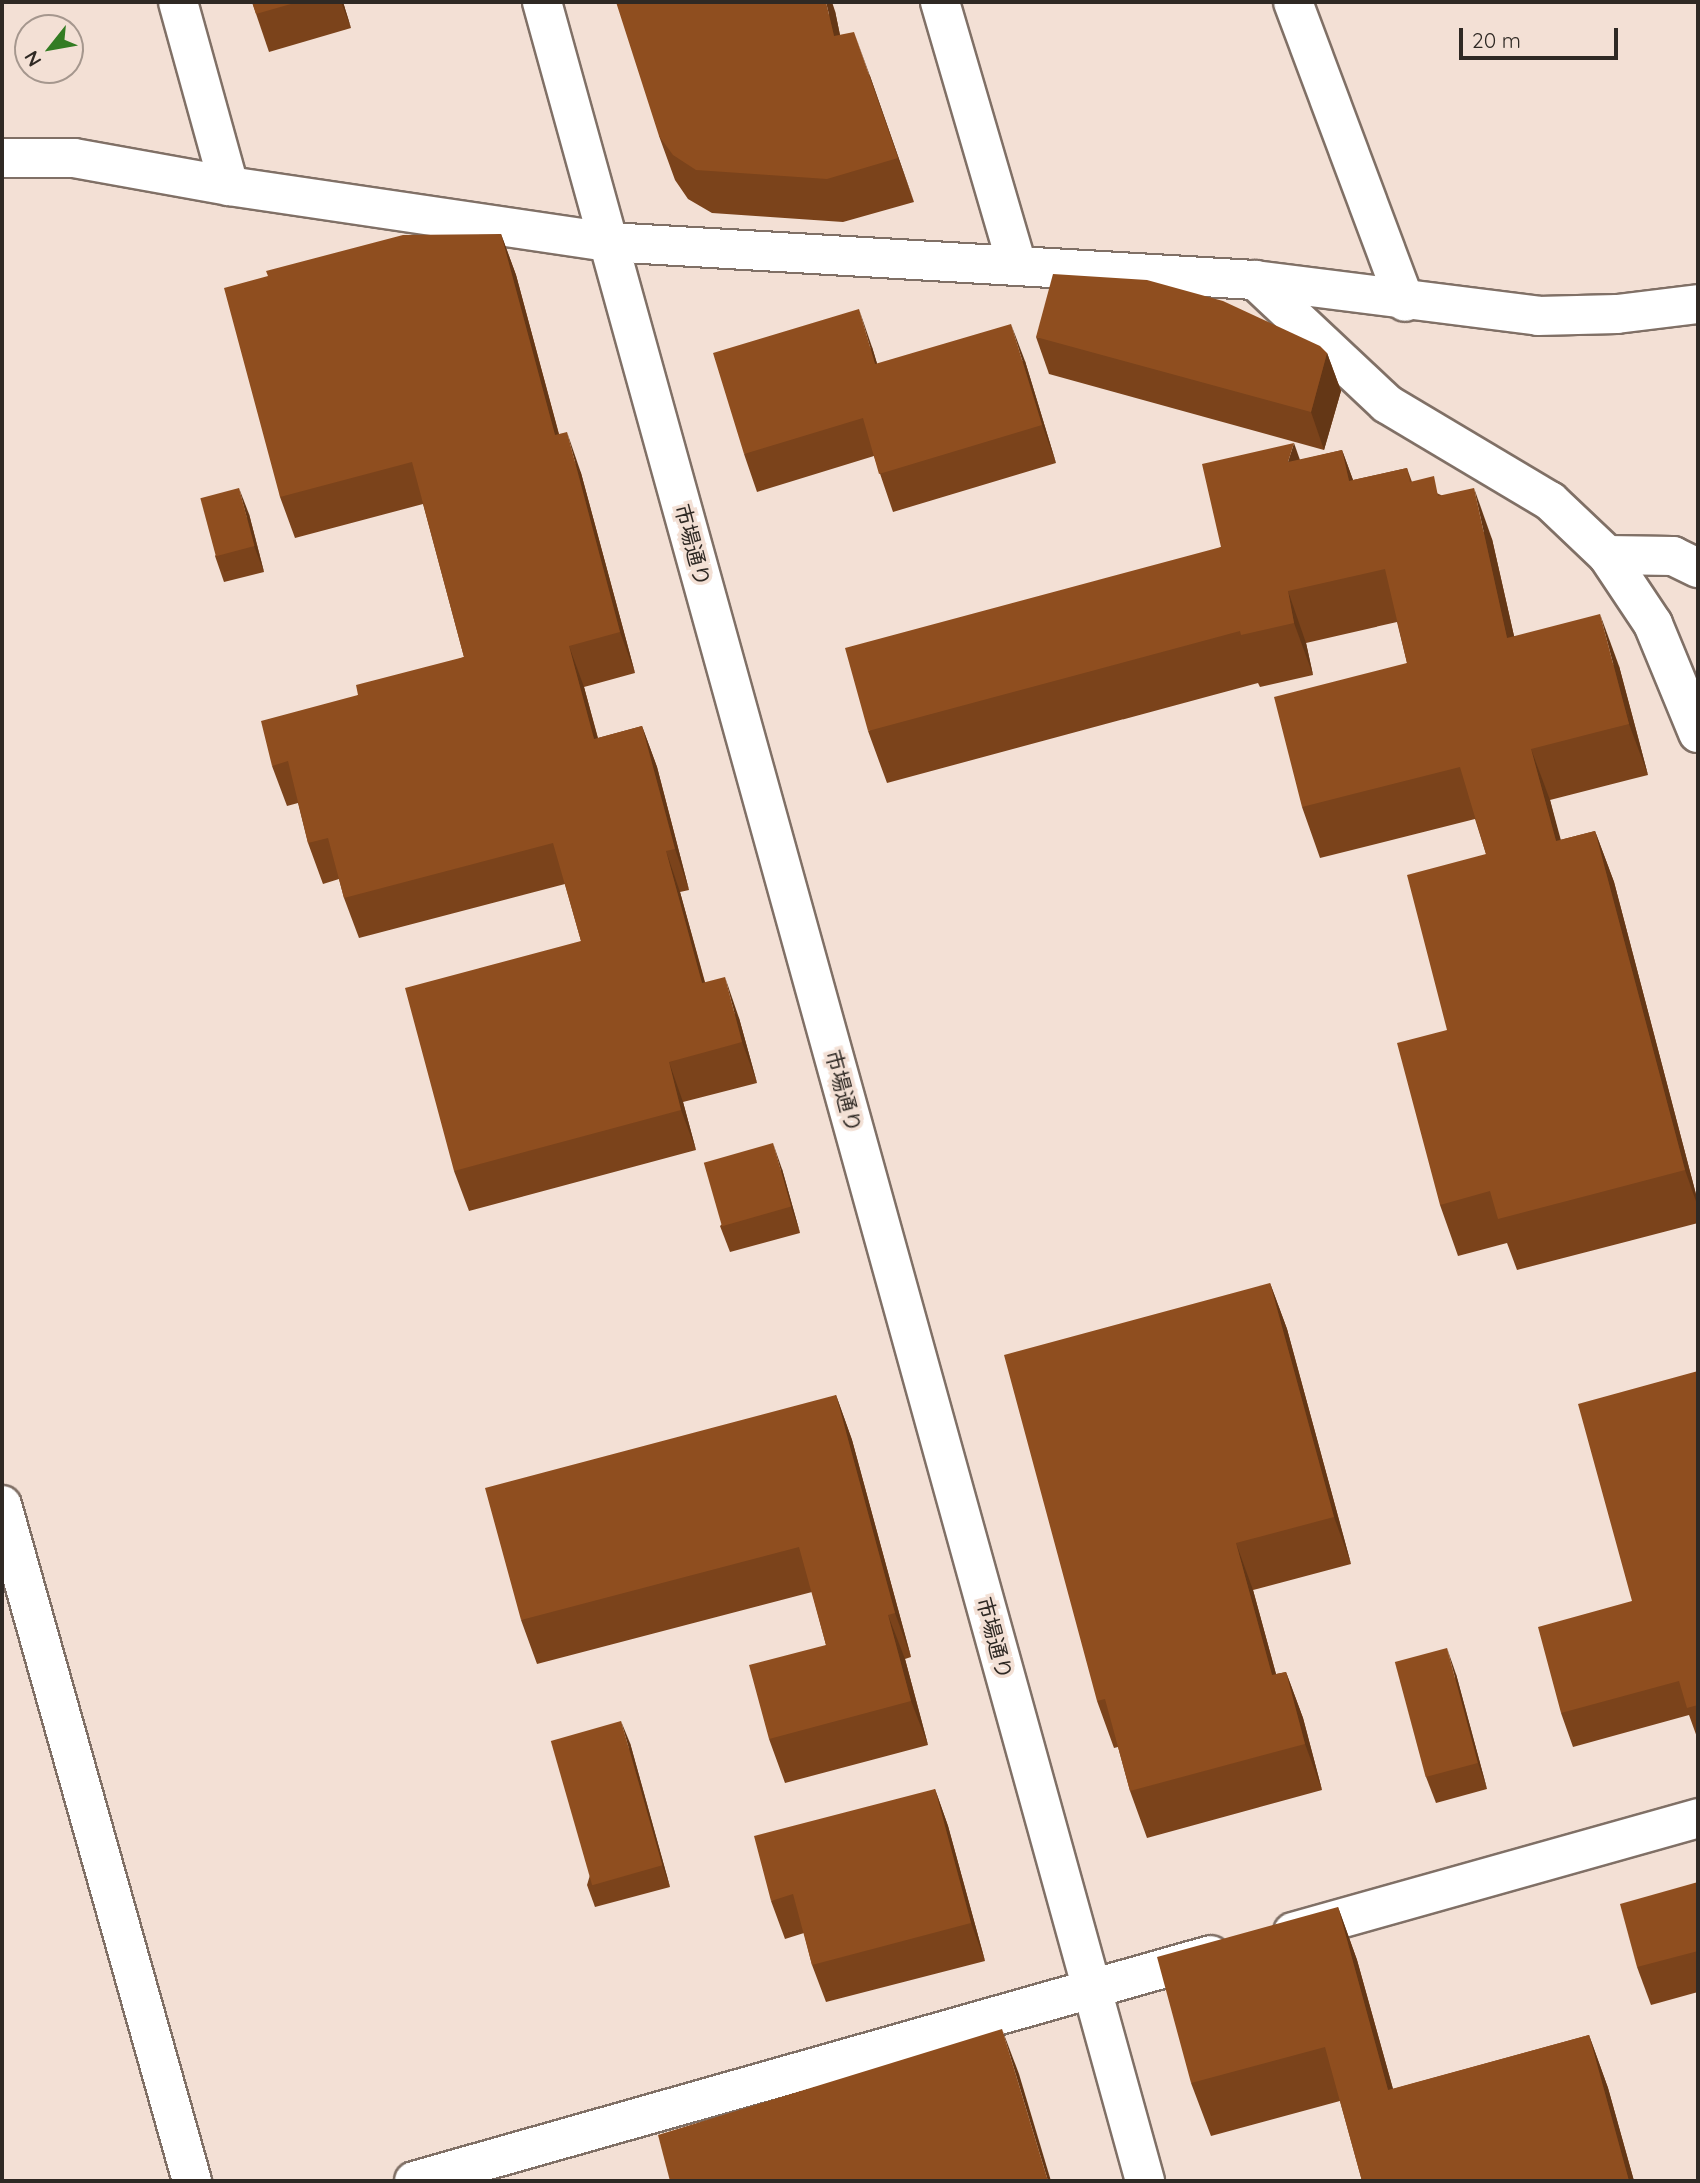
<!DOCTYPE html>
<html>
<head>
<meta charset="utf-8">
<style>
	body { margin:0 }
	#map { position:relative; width:1700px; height:2183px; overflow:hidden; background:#f3e0d5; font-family:Quicksand,"Noto Sans JP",sans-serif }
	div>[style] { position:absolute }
	.roads { filter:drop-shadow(2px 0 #807066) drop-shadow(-2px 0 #807066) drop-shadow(0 2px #807066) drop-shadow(0 -2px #807066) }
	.minor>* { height:38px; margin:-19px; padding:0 19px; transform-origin:19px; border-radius:19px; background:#fff }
	.wall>* { inset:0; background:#7b431b }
	.shaded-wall>* { inset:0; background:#643716 }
	.building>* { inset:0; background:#8f4e1f; transform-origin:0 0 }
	span { translate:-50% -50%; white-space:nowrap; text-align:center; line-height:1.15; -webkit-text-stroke:7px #f3e0d5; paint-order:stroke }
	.street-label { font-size:21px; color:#2f2924 }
	.frame { position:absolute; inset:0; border:4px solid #2f2924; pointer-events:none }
	.north { position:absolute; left:14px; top:14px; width:70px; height:70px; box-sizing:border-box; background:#f3e0d5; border:2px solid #a5978e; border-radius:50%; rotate:239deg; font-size:19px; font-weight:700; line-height:28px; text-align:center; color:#2f2924 }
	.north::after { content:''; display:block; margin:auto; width:24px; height:32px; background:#337c23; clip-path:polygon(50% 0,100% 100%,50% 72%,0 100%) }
	.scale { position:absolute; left:1459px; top:28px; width:159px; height:32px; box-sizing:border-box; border:4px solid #2f2924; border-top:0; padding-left:9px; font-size:21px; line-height:24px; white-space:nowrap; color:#2f2924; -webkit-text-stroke:5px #f3e0d5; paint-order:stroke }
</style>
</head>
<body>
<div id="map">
	<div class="roads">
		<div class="minor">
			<div style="left:178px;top:2px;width:191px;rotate:74.5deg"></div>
			<div style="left:542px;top:2px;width:2261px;rotate:74.53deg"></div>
			<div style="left:940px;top:2px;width:275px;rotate:73.7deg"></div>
			<div style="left:1293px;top:2px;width:320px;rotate:69.5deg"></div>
			<div style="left:2px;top:158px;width:72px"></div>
			<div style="left:74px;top:158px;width:158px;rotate:10.2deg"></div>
			<div style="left:229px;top:186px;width:384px;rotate:8.4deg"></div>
			<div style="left:609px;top:242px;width:647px;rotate:3.37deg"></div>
			<div style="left:1255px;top:280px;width:285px;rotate:7.2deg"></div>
			<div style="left:1538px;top:316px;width:79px;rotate:-1.5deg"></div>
			<div style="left:1617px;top:314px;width:82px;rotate:-7deg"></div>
			<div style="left:1255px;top:280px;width:181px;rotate:43.2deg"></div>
			<div style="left:1387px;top:404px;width:190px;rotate:30.8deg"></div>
			<div style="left:1550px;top:501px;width:79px;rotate:43.5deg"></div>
			<div style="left:1607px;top:555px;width:83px;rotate:56.3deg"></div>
			<div style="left:1653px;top:624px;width:118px;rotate:67.6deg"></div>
			<div style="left:1607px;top:555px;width:66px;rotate:0.9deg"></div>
			<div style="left:1673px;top:556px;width:28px;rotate:26deg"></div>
			<div style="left:2px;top:1505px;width:702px;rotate:74.3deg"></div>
			<div style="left:1293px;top:1932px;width:421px;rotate:-15.7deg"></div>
			<div style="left:414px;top:2181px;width:828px;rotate:-15.83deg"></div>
		</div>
	</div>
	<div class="wall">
		<div style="clip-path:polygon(252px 2px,343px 2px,351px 28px,269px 52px)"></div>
		<div style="clip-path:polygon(835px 11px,840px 35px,870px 76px,914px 202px,843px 222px,712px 213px,688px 199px,675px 180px,659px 136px)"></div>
		<div style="clip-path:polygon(501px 234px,516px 275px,559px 434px,581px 473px,635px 673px,584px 687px,598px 738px,642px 726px,657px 767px,689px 890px,680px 892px,705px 982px,739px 1018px,757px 1083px,683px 1102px,696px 1150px,469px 1211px,454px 1171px,581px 941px,565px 884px,359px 938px,344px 898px,339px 879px,323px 884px,308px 843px,298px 803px,287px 806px,272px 766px,358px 695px,464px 657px,423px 504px,295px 538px,280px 497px,268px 276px)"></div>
		<div style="clip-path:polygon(1036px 337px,1327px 353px,1341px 391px,1324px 450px,1049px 374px)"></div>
		<div style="clip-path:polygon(872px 347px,877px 364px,1025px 361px,1056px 463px,893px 512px,874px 456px,757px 492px,744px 454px)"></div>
		<div style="clip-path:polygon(1342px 450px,1353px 480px,1407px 468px,1412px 482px,1441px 495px,1492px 539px,1514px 636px,1619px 666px,1648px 775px,1550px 800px,1560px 840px,1595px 831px,1614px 882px,1698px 1202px,1698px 1223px,1517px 1270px,1507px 1243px,1458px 1256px,1440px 1205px,1447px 1030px,1486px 854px,1475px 819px,1320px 858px,1302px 807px,1407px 663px,1397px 622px,1306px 643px,1313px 675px,1260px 687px,1258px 683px,887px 783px,868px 731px,1221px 547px,1300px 460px)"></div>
		<div style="clip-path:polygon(249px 514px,264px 572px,224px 582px,215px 556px)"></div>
		<div style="clip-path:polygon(782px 1169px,800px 1233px,730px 1252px,720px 1226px)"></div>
		<div style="clip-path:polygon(1270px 1283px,1287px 1329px,1351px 1564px,1253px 1590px,1276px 1674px,1286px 1672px,1303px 1718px,1322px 1790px,1147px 1838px,1130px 1791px,1118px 1747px,1114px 1748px,1097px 1701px)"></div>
		<div style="clip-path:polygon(1698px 1371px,1698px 1740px,1689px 1715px,1573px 1747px,1561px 1713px,1632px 1601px)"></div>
		<div style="clip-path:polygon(836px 1395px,852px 1440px,911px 1657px,905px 1659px,928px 1745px,785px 1783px,769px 1739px,826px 1645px,812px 1592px,537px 1664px,521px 1620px)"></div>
		<div style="clip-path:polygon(1456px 1674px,1487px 1789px,1436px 1803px,1426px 1777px)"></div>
		<div style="clip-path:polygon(630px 1743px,670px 1887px,595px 1907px,587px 1885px)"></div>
		<div style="clip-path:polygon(935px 1789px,948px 1826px,985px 1961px,826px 2002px,812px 1965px,804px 1933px,785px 1939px,771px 1901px)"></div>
		<div style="clip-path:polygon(1698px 1882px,1698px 1992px,1651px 2005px,1637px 1967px)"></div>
		<div style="clip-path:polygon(1338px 1907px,1357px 1960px,1393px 2089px,1589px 2035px,1608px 2088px,1634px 2181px,1362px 2181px,1340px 2101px,1211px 2136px,1191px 2083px)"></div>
	</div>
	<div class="shaded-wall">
		<div style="clip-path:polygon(341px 2px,343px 2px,351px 28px)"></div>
		<div style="clip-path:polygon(826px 2px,832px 2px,835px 11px,849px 79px,834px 36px)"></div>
		<div style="clip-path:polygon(854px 32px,870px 76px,914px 202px,898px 158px)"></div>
		<div style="clip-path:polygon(501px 234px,516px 275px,570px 476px,555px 435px)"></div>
		<div style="clip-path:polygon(859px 309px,872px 347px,889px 402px,875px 364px)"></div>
		<div style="clip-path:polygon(1011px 324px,1025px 361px,1056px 463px,1042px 425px)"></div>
		<div style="clip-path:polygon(1327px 353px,1341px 391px,1324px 450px,1311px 412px)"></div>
		<div style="clip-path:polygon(567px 432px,581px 473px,635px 673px,620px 632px)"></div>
		<div style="clip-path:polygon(1294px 443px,1312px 494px,1288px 462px)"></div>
		<div style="clip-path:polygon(1342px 450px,1361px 502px,1349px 481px)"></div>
		<div style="clip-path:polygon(239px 488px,249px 514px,264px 572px,254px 546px)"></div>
		<div style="clip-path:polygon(1474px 488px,1492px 539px,1526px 689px,1507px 638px)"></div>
		<div style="clip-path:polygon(1288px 591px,1306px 643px,1313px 675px,1294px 623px)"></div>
		<div style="clip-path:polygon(1600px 614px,1619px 666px,1648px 775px,1629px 724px)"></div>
		<div style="clip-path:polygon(569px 646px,584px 687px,609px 780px,594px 739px)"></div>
		<div style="clip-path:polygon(642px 726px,657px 767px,689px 890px,675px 849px)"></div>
		<div style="clip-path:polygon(1531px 749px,1550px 800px,1575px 892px,1556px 841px)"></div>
		<div style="clip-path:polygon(1595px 831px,1614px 882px,1698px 1202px,1698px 1207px,1685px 1170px)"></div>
		<div style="clip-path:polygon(666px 851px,680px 892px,716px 1024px,702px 983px)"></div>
		<div style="clip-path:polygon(725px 977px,739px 1018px,757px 1083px,742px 1042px)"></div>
		<div style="clip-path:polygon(669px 1062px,683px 1102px,696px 1150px,681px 1110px)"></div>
		<div style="clip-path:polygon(773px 1143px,782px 1169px,800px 1233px,791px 1207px)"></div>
		<div style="clip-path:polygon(1270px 1283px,1287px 1329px,1351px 1564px,1334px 1517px)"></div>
		<div style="clip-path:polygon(836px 1395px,852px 1440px,911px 1657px,895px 1613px)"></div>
		<div style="clip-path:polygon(1236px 1543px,1253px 1590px,1289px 1722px,1272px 1675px)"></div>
		<div style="clip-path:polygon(888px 1615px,905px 1659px,928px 1745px,911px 1701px)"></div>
		<div style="clip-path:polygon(1447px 1648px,1456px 1674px,1487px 1789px,1478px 1763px)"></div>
		<div style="clip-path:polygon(1286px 1672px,1303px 1718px,1322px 1790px,1305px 1744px)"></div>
		<div style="clip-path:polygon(621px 1721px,630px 1743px,670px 1887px,662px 1865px)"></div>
		<div style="clip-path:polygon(935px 1789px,948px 1826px,985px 1961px,971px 1923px)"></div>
		<div style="clip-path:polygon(1338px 1907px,1357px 1960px,1408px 2143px,1388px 2090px)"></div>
		<div style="clip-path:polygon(1002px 2029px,1019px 2074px,1051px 2181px,1048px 2181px)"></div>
		<div style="clip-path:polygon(1589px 2035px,1608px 2088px,1634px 2181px,1629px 2181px)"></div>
	</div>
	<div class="building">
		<div style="clip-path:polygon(252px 2px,298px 2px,256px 14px)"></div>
		<div style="clip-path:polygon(616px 2px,826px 2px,834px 36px,854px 32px,898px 158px,827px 179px,696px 170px,673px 155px,659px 136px)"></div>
		<div style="clip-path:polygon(501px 234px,555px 435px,567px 432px,620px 632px,569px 646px,594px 739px,642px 726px,675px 849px,666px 851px,702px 983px,725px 977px,742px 1042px,669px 1062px,681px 1110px,454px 1171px,405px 988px,581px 941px,553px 843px,344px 898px,328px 838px,308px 843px,288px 761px,272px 766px,261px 721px,358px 695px,356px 685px,464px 657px,412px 462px,280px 497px,224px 288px,268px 276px,266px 271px,403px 235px)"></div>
		<div style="clip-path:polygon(1053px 274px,1147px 280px,1223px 301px,1320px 346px,1327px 353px,1311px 412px,1036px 337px)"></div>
		<div style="clip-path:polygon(859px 309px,875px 364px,1011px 324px,1042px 425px,879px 474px,863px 418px,744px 454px,713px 353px)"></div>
		<div style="clip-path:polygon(1294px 443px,1288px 462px,1342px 450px,1349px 481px,1407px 468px,1410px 482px,1434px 476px,1438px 496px,1474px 488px,1507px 638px,1600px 614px,1629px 724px,1531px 749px,1556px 841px,1595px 831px,1685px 1170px,1498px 1219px,1490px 1191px,1440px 1205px,1397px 1043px,1447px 1030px,1407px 875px,1486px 854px,1460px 767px,1302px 807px,1274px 697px,1407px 663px,1385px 569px,1288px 591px,1294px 623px,1241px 635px,1240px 631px,868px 731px,845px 648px,1221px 547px,1202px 464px)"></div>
		<div style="left:239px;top:488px;width:60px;height:40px;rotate:75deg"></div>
		<div style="left:773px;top:1143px;width:66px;height:72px;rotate:74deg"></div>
		<div style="clip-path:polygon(1270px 1283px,1334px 1517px,1236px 1543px,1272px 1675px,1286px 1672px,1305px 1744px,1130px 1791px,1105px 1699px,1097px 1701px,1004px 1355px)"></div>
		<div style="clip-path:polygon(1698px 1371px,1698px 1705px,1687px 1708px,1679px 1681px,1561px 1713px,1538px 1627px,1632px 1601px,1578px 1404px)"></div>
		<div style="clip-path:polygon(836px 1395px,895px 1613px,888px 1615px,911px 1701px,769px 1739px,749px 1665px,826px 1645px,799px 1547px,521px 1620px,485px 1488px)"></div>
		<div style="left:1447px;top:1648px;width:119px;height:54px;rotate:75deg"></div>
		<div style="left:621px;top:1721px;width:150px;height:73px;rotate:74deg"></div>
		<div style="clip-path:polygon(935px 1789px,971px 1923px,812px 1965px,793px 1894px,771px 1901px,754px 1836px)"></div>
		<div style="clip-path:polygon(1698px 1882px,1698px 1951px,1637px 1967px,1620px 1904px)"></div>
		<div style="clip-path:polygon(1338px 1907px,1388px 2090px,1589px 2035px,1629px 2181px,1362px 2181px,1325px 2047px,1191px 2083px,1157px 1957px)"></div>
		<div style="clip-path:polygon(1002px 2029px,1048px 2181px,670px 2181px,658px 2135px)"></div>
	</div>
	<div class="street-label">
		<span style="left:693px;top:545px;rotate:75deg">市場通り</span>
		<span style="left:844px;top:1091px;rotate:75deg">市場通り</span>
		<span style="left:995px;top:1638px;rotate:75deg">市場通り</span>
	</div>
	<div class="frame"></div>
	<div class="north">N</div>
	<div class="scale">20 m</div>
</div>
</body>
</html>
